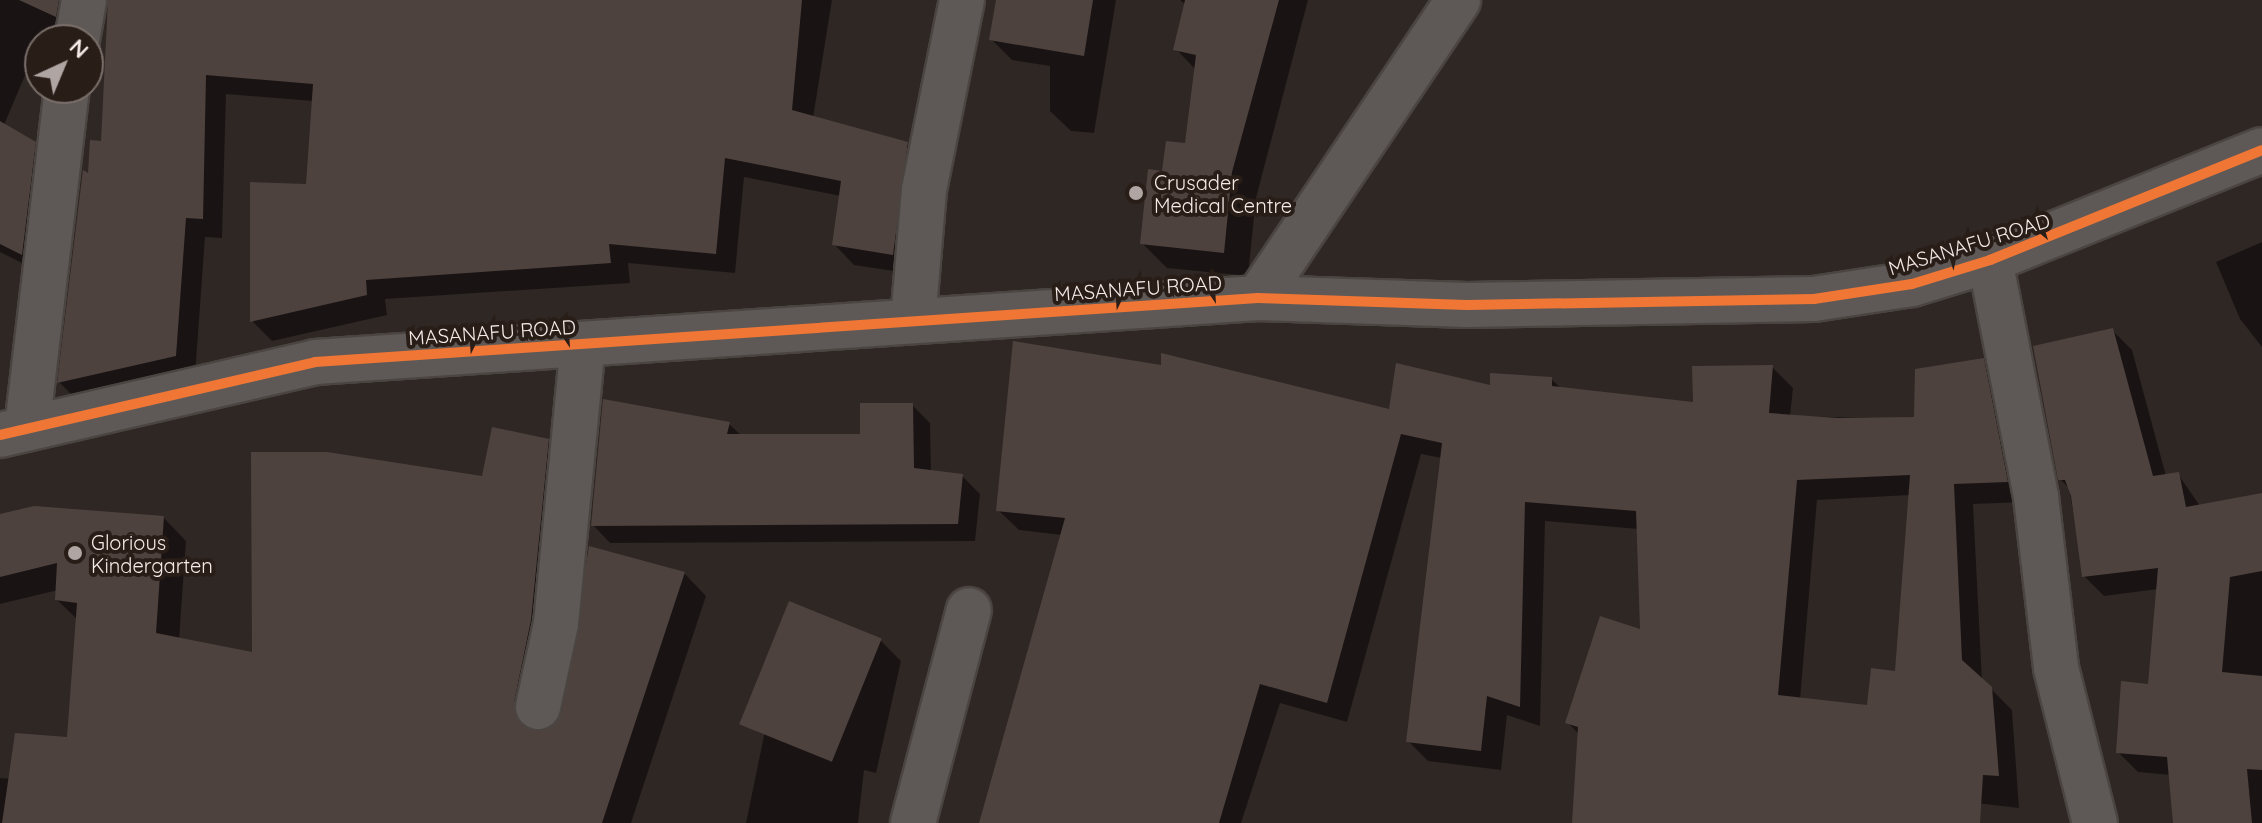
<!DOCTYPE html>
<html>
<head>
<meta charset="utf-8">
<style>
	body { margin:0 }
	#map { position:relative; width:2262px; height:823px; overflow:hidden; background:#2f2724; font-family:Quicksand,sans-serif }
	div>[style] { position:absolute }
	.shadow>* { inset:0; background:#0007 }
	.building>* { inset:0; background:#4e423e; transform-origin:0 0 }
	.roads { filter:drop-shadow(2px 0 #4b4542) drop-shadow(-2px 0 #4b4542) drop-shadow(0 2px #4b4542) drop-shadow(0 -2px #4b4542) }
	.minor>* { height:44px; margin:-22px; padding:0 22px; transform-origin:22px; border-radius:22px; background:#5e5956 }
	.cycleway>* { height:10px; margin:-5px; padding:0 5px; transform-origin:5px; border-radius:5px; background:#f07635 }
	.dots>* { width:22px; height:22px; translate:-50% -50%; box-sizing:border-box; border:4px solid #291d17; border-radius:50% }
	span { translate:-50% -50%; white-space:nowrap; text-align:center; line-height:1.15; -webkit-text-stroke:8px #291d17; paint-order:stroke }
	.poi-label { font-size:20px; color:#f4ebe7 }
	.left { translate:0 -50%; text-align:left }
	.street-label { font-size:20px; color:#f4ebe7 }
	.north { position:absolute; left:24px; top:24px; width:80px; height:80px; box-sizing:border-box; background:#291d17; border:2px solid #7a6f6a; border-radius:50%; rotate:44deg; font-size:22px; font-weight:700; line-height:32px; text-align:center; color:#f4ebe7 }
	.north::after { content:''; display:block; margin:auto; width:28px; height:36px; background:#afa6a3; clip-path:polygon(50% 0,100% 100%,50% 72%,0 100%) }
</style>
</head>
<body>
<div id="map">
	<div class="shadow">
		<div style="clip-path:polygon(0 0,90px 0,76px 36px,53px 25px,40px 40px,4px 125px,55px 164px,42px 273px,0 252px)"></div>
		<div style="clip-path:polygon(109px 0,832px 0,813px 118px,907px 143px,927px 164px,913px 274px,854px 265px,834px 244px,841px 196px,744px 177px,735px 273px,628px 263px,630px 283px,385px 299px,387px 315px,272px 341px,252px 321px,307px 186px,313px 101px,226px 94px,222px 238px,205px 237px,195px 376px,79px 402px,60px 383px,84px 173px,90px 177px,102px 143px)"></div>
		<div style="clip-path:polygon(998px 0,1116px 0,1094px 133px,1071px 131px,1050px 111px,1050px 66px,1012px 60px,991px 39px)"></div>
		<div style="clip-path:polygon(1180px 0,1308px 0,1256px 198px,1248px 276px,1167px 268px,1142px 243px,1164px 173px,1187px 145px,1196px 70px,1176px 49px,1186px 5px)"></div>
		<div style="clip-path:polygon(2262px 242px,2262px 347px,2240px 319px,2216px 262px)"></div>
		<div style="clip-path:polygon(2112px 330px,2132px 350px,2166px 476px,2178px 474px,2200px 506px,2262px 495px,2262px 823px,2175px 823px,2171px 775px,2138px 772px,2118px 752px,2149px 686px,2158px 589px,2104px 596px,2084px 576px,2069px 488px,2060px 479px)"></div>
		<div style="clip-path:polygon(evenodd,1983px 360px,2003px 381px,2027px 502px,1973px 504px,1982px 680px,2012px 710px,2019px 808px,1872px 791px,1869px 823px,1574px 823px,1579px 734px,1567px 722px,1643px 632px,1638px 529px,1545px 521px,1540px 726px,1507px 715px,1501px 770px,1428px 761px,1408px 741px,1442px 458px,1421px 454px,1347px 722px,1280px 703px,1241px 823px,981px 823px,1062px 535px,1019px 530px,998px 510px,1551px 379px,1562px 389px,1695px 404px,1772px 367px,1793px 388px,1790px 416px,1916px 419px,1983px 360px,1910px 495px,1897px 673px,1869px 707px,1800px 700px,1817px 500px,1910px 495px)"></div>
		<div style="clip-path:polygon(912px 405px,930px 423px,931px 472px,962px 476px,980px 494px,975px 541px,610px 543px,593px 525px,729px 424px,742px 436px,862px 436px)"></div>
		<div style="clip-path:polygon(548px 440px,570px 463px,537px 732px,557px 726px,684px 573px,706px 596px,631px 823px,0 823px,0 778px,14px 779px,68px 739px,78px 620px,57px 600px,58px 590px,0 604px,0 516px,164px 518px,186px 541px,179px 640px,254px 655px,483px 478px)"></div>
		<div style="clip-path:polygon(791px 604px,881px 641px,901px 661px,876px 773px,864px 770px,858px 823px,746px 823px)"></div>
	</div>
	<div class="building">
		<div style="clip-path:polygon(19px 0,59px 0,56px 17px)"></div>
		<div style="clip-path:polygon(108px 0,802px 0,792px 110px,908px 142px,893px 255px,832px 245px,841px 181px,725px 158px,716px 254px,609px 244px,611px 263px,366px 280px,367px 295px,250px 322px,250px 182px,306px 184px,313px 84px,206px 75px,203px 219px,186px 218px,176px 356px,57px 383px,83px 170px,88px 173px,90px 140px,101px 141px)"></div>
		<div style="clip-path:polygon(996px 0,1093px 0,1084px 56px,989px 40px)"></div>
		<div style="clip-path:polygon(1185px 0,1279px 0,1232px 172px,1224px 253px,1140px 244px,1148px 169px,1162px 171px,1166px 141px,1185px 143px,1196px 55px,1173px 50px)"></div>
		<div style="clip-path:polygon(0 121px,36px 142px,22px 255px,0 244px)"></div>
		<div style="clip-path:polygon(2113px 328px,2153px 476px,2179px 472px,2186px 507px,2262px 493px,2262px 571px,2230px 577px,2222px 672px,2262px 676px,2262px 770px,2247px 769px,2252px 823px,2173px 823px,2167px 757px,2116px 753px,2121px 681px,2148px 684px,2158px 568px,2082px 577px,2071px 496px,2065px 480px,2058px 480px,2033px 346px)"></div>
		<div style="clip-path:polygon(evenodd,1013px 341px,1161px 365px,1161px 353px,1389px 409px,1396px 363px,1490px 385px,1490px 373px,1552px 377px,1552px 386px,1693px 402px,1692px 366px,1773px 365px,1769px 413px,1838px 418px,1914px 417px,1915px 369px,1984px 358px,2008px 482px,1954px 484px,1962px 660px,1992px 687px,1999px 776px,1983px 775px,1980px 823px,1572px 823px,1578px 727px,1565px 723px,1600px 616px,1640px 629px,1636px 511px,1525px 502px,1520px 707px,1487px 696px,1481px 751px,1406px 742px,1442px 443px,1401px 434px,1327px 703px,1260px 684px,1219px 823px,979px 823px,1065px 518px,996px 511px,1013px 341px,1910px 475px,1895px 671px,1871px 668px,1867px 705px,1778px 695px,1797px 480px,1910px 475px)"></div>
		<div style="clip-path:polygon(603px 399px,730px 422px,727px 434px,860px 434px,860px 403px,913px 403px,914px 468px,963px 474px,958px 524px,591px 526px)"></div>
		<div style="clip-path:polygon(492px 427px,549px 439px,531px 620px,514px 702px,522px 726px,546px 730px,562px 712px,589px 546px,685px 572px,602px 823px,2px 823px,15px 733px,67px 737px,77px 603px,55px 600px,57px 563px,0 577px,0 514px,34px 506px,164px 516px,156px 633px,252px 652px,251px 452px,327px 452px,482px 476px)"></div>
		<div style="left:789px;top:601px;width:100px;height:133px;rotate:22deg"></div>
	</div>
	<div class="roads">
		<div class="minor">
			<div style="left:77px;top:40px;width:41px;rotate:-80.1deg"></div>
			<div style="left:1990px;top:260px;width:241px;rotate:79deg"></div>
			<div style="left:2036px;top:497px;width:172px;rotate:83.3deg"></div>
			<div style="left:2056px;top:668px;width:160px;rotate:75.9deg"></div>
			<div style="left:1258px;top:298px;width:359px;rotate:-56.1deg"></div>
			<div style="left:913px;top:321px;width:131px;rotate:-85.2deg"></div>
			<div style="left:924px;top:190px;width:194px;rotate:-78.7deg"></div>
			<div style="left:27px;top:428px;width:342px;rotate:-83.3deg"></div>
			<div style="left:0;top:435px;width:323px;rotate:-13deg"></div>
			<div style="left:315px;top:362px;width:945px;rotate:-3.88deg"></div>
			<div style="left:1258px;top:298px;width:209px;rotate:1.9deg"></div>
			<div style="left:1467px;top:305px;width:347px;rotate:-1deg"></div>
			<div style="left:1814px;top:299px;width:99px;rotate:-8.7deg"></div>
			<div style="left:1912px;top:284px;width:82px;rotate:-17.1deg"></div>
			<div style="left:1990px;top:260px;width:293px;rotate:-22deg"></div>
			<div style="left:538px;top:707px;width:85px;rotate:-77.8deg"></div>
			<div style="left:556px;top:624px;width:281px;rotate:-84.5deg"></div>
			<div style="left:913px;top:823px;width:220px;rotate:-75.3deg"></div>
		</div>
	</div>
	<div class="cycleway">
		<div style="left:0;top:435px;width:323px;rotate:-13deg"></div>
		<div style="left:315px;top:362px;width:945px;rotate:-3.88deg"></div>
		<div style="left:1258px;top:298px;width:209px;rotate:1.9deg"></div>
		<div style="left:1467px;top:305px;width:347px;rotate:-1deg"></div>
		<div style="left:1814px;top:299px;width:99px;rotate:-8.7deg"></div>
		<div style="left:1912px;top:284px;width:82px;rotate:-17.1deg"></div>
		<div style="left:1990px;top:260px;width:293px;rotate:-22deg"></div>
	</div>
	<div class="dots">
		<div style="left:1136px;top:193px;background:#afa6a3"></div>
		<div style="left:75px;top:553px;background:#afa6a3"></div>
	</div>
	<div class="poi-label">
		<span class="left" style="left:1154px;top:194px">Crusader<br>Medical Centre</span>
		<span class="left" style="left:91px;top:554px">Glorious<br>Kindergarten</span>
	</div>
	<div class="street-label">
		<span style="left:1969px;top:244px;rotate:-17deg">MASANAFU ROAD</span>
		<span style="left:1138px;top:288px;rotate:-4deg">MASANAFU ROAD</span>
		<span style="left:492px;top:332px;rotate:-4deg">MASANAFU ROAD</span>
	</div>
	<div class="north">N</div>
</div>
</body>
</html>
